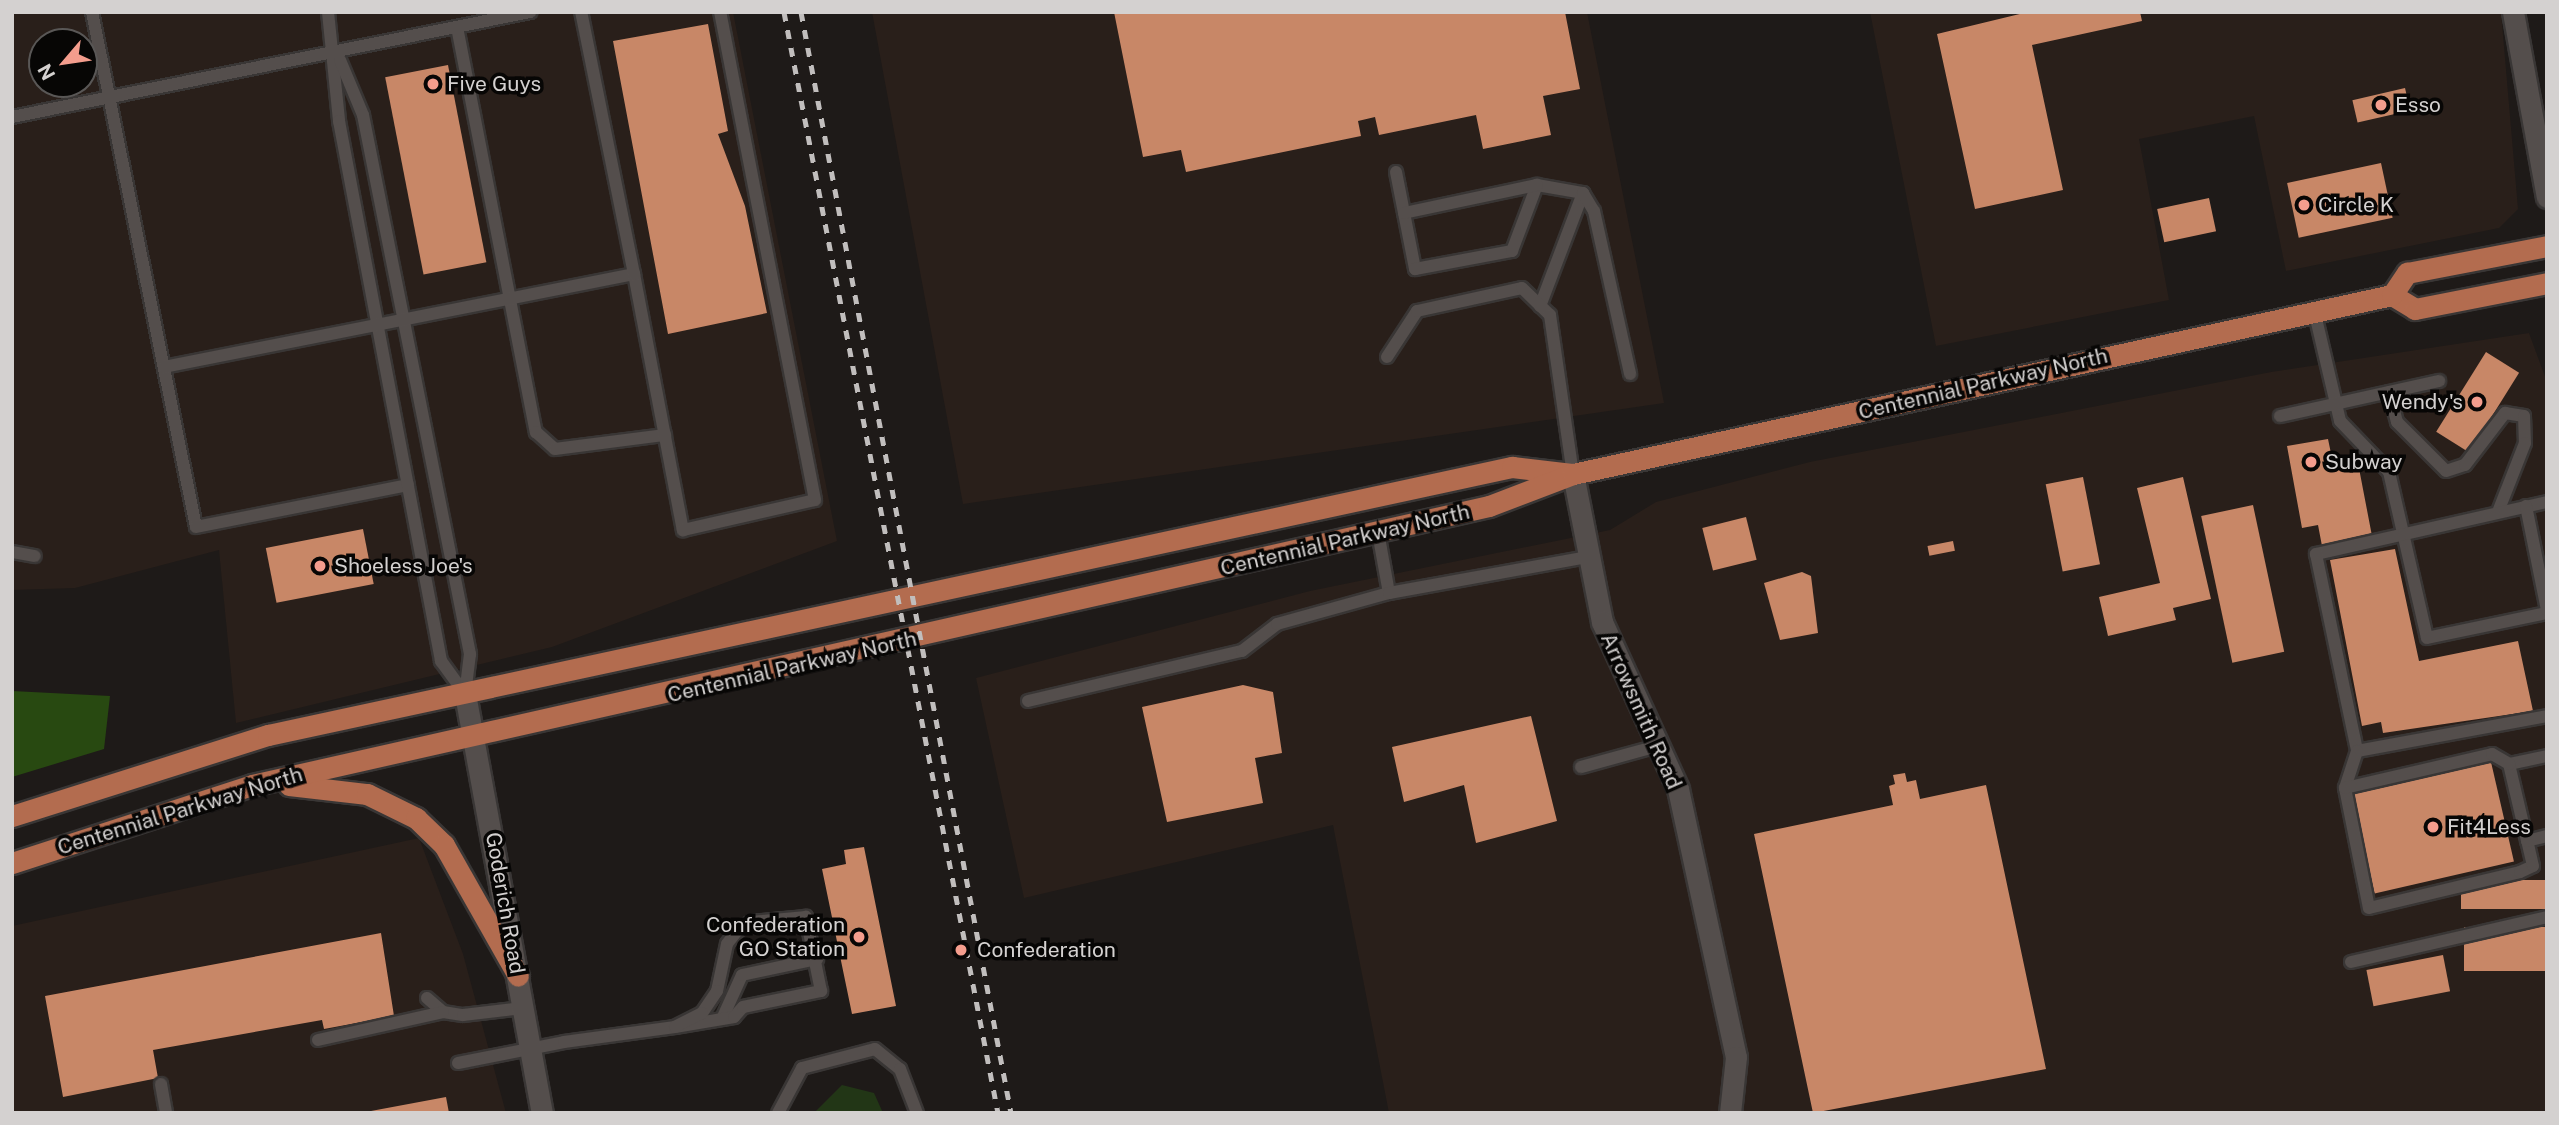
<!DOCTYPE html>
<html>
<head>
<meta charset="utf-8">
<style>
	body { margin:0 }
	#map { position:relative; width:2559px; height:1125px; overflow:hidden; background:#1e1a18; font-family:"Public Sans",sans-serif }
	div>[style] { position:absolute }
	.built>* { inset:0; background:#291f1a }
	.green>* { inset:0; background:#223616 }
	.forest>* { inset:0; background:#284911 }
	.building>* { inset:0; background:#c88767; transform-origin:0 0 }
	.roads { filter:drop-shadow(2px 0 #393635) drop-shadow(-2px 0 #393635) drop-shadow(0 2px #393635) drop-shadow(0 -2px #393635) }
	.lane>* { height:12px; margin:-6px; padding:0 6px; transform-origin:6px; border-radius:6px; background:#544e4c }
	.street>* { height:21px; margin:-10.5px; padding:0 10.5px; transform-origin:10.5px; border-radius:10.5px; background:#544e4c }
	.secondary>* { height:21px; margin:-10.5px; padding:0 10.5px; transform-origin:10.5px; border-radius:10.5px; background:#544e4c }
	.primary>* { height:21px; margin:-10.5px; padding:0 10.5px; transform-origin:10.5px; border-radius:10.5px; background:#b36c4f }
	.rail>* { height:5px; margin-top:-2.5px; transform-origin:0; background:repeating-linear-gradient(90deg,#c1bebd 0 9px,transparent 0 18px) }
	.dots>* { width:19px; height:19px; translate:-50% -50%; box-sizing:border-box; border:4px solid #070605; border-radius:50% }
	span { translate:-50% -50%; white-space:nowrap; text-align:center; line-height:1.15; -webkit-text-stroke:7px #070605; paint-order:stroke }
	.poi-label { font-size:21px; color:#d4d1d0 }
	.left { translate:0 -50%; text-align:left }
	.right { translate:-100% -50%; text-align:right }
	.street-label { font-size:21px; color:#d4d1d0 }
	.frame { position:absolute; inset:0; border:14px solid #d4d1d0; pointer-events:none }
	.north { position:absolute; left:28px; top:28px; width:70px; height:70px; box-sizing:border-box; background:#070605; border:2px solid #595756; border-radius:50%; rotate:241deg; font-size:19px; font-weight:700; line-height:28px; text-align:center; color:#d4d1d0 }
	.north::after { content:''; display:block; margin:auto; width:24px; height:32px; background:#f49d8d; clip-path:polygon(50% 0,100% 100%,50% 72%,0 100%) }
</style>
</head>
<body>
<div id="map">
	<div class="built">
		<div style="clip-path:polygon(evenodd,12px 12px,733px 12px,837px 541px,552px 647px,236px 723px,219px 550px,75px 588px,12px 590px,12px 12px,42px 42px,84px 42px,84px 84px,42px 84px,42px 42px)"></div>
		<div style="clip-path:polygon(872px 12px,1587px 12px,1664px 403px,963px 504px)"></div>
		<div style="clip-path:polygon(1870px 12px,2501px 12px,2518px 209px,2499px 228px,2286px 271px,2254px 116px,2139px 139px,2169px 300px,1936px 346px)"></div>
		<div style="clip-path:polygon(2529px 333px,2547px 382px,2547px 1113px,1389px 1113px,1333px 825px,1024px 898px,976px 678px,1310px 591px,1610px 530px,1656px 502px,1810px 462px,2271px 372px)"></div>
		<div style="clip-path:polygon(419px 838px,463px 954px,506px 1113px,12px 1113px,12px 926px)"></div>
	</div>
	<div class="green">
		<div style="clip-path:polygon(842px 1085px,874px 1093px,883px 1113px,814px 1113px)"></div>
	</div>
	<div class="forest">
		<div style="clip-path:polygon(12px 691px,110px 696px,104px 749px,12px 777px)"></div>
	</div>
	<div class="building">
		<div style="clip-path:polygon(1114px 12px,1565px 12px,1580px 89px,1543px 96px,1551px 135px,1483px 149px,1476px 115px,1379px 135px,1375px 117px,1358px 121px,1361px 136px,1186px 172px,1181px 150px,1143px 157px)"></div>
		<div style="clip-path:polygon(2028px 12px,2140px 12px,2142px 21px,2032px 45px,2063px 190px,1975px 209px,1937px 34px)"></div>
		<div style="clip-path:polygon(708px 24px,728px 131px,718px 134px,745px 206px,767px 313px,668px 334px,613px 41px)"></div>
		<div style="left:448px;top:65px;width:201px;height:64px;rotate:79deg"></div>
		<div style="left:2405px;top:88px;width:23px;height:54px;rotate:77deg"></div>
		<div style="left:2381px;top:163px;width:56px;height:96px;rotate:78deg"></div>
		<div style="left:2209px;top:198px;width:34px;height:53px;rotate:78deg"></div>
		<div style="left:2486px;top:352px;width:39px;height:94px;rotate:32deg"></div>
		<div style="clip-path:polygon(2328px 439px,2334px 468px,2358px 463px,2372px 536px,2322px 546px,2318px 525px,2302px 528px,2287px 446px)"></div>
		<div style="left:2083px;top:477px;width:89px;height:38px;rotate:79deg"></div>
		<div style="clip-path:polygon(2183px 477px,2211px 599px,2173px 608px,2176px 620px,2108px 636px,2099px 597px,2160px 583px,2137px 488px)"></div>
		<div style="left:2253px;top:505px;width:150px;height:53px;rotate:78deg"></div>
		<div style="left:1746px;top:517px;width:44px;height:45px;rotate:76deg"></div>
		<div style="left:363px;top:529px;width:56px;height:99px;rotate:79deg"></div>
		<div style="left:1953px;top:541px;width:10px;height:26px;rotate:79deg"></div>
		<div style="clip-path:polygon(2395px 549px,2419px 661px,2518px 641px,2533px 711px,2383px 733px,2381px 722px,2362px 726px,2330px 560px)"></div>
		<div style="clip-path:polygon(1802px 572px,1811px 576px,1818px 633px,1780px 640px,1764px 583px)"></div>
		<div style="clip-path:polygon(1243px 685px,1273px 692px,1282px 753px,1255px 758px,1263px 803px,1167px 822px,1142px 707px)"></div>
		<div style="clip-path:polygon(1531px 716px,1557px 821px,1476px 843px,1464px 785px,1404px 802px,1392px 747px)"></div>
		<div style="left:2491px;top:762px;width:102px;height:143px;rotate:77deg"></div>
		<div style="clip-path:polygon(1905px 773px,1907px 782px,1916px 780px,1920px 799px,1986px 785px,2046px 1069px,1813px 1113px,1754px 834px,1893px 805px,1889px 786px,1895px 784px,1893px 775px)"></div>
		<div style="clip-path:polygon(864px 847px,896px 1006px,852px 1014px,822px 869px,846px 864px,844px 850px)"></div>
		<div style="left:2547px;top:880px;width:29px;height:86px;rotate:90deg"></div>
		<div style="left:2547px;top:927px;width:44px;height:83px;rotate:90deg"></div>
		<div style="clip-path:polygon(381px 933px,394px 1016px,324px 1029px,322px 1020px,153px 1050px,158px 1078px,63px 1097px,45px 996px)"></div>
		<div style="left:2443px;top:955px;width:37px;height:78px;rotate:79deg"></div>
		<div style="clip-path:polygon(446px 1097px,449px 1113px,371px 1113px,371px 1111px)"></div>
	</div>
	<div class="roads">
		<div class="lane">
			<div style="left:92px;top:12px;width:525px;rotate:78.58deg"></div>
			<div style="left:196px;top:527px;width:216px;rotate:-11.2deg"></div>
			<div style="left:328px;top:12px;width:110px;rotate:84.2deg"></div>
			<div style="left:339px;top:121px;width:550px;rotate:79.3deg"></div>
			<div style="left:441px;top:661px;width:41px;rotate:54deg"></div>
			<div style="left:457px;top:27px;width:413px;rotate:79deg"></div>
			<div style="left:536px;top:432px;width:25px;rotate:42deg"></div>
			<div style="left:555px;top:449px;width:111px;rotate:-7.3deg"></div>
			<div style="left:340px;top:60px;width:60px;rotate:67.3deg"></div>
			<div style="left:363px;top:115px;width:550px;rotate:78.77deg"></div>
			<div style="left:470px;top:654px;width:40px;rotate:97.1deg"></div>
			<div style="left:12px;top:117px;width:529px;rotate:-11.46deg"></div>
			<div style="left:1396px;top:172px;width:99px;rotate:78.9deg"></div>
			<div style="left:1415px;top:269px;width:99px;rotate:-10.5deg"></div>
			<div style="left:1512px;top:251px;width:71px;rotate:-69.3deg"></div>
			<div style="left:1537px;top:185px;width:47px;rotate:9.9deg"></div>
			<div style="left:1583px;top:193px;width:121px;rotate:110.8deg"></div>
			<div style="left:1583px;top:193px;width:21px;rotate:59deg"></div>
			<div style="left:1594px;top:211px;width:167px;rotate:77.5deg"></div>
			<div style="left:1404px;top:213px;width:136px;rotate:-11.9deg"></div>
			<div style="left:634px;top:274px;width:261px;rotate:79.2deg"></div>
			<div style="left:683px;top:530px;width:135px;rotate:-12.8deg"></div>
			<div style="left:815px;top:500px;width:497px;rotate:-101deg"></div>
			<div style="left:2314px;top:310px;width:114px;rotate:76.8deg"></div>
			<div style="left:2340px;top:421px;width:71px;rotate:46.1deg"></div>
			<div style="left:2389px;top:472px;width:170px;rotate:77.1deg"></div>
			<div style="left:2427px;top:638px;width:123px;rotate:-11.8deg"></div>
			<div style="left:1387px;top:357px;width:55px;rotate:-56.9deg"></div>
			<div style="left:1417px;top:311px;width:107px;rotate:-12.4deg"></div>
			<div style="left:1522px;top:288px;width:39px;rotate:44deg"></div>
			<div style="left:1550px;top:315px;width:161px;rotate:81.8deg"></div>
			<div style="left:164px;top:367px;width:479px;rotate:-11.2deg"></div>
			<div style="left:634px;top:274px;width:267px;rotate:-101.4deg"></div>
			<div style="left:2389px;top:392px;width:31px;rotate:75deg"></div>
			<div style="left:2397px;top:422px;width:69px;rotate:45deg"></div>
			<div style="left:2446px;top:471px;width:20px;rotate:-18deg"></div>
			<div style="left:2465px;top:465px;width:66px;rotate:-52.4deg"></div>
			<div style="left:2505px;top:413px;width:19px;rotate:9deg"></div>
			<div style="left:2524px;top:416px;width:27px;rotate:88deg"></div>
			<div style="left:2525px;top:443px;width:74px;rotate:111.4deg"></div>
			<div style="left:2280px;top:416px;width:163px;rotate:-12.4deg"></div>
			<div style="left:2547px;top:502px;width:237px;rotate:167.3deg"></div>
			<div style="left:2316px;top:554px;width:201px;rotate:78.2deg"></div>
			<div style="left:2357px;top:751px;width:193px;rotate:-10.4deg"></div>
			<div style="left:2526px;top:506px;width:106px;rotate:78.6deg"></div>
			<div style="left:1378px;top:532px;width:62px;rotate:79.8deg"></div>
			<div style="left:12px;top:552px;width:23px;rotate:10deg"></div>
			<div style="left:1028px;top:701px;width:220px;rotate:-13.2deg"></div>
			<div style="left:1242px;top:651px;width:44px;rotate:-37.6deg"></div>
			<div style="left:1277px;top:624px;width:116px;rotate:-15.5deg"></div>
			<div style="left:1389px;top:593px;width:201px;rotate:-10.3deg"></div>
			<div style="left:2357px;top:751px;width:39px;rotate:108deg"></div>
			<div style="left:2345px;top:788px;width:122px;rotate:78.7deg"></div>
			<div style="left:2369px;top:908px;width:155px;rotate:-13.4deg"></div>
			<div style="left:2520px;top:872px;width:14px;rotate:-25deg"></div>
			<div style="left:2533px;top:866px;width:26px;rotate:-103deg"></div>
			<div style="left:2547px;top:756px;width:39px;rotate:168deg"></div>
			<div style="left:2509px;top:764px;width:79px;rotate:76.8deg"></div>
			<div style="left:2527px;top:841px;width:21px;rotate:-14deg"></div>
			<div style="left:1581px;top:767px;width:79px;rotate:-15.4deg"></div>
			<div style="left:2345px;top:788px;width:151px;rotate:-13deg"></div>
			<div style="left:2492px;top:754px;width:20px;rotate:30deg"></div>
			<div style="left:2351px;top:962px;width:201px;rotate:-12.9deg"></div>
			<div style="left:427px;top:998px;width:21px;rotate:41deg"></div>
			<div style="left:443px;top:1012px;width:20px;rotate:9deg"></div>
			<div style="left:463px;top:1015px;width:60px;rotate:-6.7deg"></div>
			<div style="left:722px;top:1019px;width:48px;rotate:-65.6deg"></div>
			<div style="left:742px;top:975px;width:77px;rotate:-12deg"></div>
			<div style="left:318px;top:1040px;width:128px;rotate:-12.6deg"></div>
			<div style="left:458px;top:1063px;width:108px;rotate:-11.2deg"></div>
			<div style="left:564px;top:1042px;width:112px;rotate:-7.7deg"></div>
			<div style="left:675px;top:1027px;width:60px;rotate:-9.6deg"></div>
			<div style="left:734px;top:1017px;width:13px;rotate:-48deg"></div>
			<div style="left:743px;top:1007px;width:80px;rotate:-11.6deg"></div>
			<div style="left:821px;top:991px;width:76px;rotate:-101.5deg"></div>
			<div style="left:806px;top:917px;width:55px;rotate:174.8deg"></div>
			<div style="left:751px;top:922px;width:17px;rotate:147deg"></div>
			<div style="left:737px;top:931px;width:16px;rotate:128deg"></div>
			<div style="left:727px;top:944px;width:48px;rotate:102deg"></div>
			<div style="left:717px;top:991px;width:27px;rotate:124deg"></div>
			<div style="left:702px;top:1013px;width:30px;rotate:153deg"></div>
			<div style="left:161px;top:1084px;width:29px;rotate:80deg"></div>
			<div style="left:778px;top:1113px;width:51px;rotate:-61.9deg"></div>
			<div style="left:802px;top:1068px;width:75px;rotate:-14.6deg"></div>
			<div style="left:875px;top:1049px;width:32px;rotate:39deg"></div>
			<div style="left:900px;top:1069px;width:47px;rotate:68.9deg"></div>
		</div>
		<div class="street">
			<div style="left:465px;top:694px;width:426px;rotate:79.6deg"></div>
		</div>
		<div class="secondary">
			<div style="left:2513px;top:12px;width:188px;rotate:79.6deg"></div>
			<div style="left:1573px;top:474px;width:151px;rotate:78.9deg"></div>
			<div style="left:1602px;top:622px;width:183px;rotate:65.5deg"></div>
			<div style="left:1678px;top:789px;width:274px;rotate:77.8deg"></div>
			<div style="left:1736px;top:1057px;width:56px;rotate:96.1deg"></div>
		</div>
		<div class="primary">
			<div style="left:2392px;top:295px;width:27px;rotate:31deg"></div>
			<div style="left:2415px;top:309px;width:135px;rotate:-11.1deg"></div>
			<div style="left:289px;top:785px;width:79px;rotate:6.6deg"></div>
			<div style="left:367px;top:794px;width:55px;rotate:26.1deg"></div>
			<div style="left:416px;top:818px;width:39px;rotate:44deg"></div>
			<div style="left:444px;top:845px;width:150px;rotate:60.5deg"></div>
			<div style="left:12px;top:816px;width:269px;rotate:-17.6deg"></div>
			<div style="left:268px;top:735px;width:1273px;rotate:-12.16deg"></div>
			<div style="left:1512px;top:467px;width:60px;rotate:6.7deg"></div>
			<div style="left:12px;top:863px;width:252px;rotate:-18deg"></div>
			<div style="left:252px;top:785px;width:1268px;rotate:-12.71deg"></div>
			<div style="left:1489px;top:506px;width:90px;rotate:-20.9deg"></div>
			<div style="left:1573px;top:474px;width:838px;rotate:-12.33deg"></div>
			<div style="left:2392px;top:295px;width:27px;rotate:-56deg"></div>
			<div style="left:2407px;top:273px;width:143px;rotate:-10.9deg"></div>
		</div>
	</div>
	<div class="rail">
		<div style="left:784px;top:12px;width:1122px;rotate:79deg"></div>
		<div style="left:801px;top:12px;width:1121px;rotate:79.2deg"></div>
	</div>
	<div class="dots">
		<div style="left:433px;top:84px;background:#f49d8d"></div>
		<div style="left:2381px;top:105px;background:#f49d8d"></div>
		<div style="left:2304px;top:205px;background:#f49d8d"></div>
		<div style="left:2477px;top:402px;background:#f49d8d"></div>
		<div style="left:2311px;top:462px;background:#f49d8d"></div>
		<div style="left:320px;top:566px;background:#f49d8d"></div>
		<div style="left:2433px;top:827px;background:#f49d8d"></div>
		<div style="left:859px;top:937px;background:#f49d8d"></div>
		<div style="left:961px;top:950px;background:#f49d8d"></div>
	</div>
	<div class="poi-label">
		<span class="left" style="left:447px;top:84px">Five Guys</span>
		<span class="left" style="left:2395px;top:105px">Esso</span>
		<span class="left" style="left:2318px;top:205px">Circle K</span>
		<span class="right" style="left:2463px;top:402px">Wendy's</span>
		<span class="left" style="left:2325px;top:462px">Subway</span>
		<span class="left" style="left:334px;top:566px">Shoeless Joe's</span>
		<span class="left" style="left:2447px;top:827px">Fit4Less</span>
		<span class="right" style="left:845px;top:937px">Confederation<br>GO Station</span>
		<span class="left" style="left:977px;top:950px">Confederation</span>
	</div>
	<div class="street-label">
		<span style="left:1983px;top:384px;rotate:-13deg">Centennial Parkway North</span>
		<span style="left:1345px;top:540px;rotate:-13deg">Centennial Parkway North</span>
		<span style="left:792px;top:667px;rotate:-13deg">Centennial Parkway North</span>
		<span style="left:1641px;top:711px;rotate:66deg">Arrowsmith Road</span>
		<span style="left:180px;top:811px;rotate:-17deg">Centennial Parkway North</span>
		<span style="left:505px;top:903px;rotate:80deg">Goderich Road</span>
	</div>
	<div class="frame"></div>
	<div class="north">N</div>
</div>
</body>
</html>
